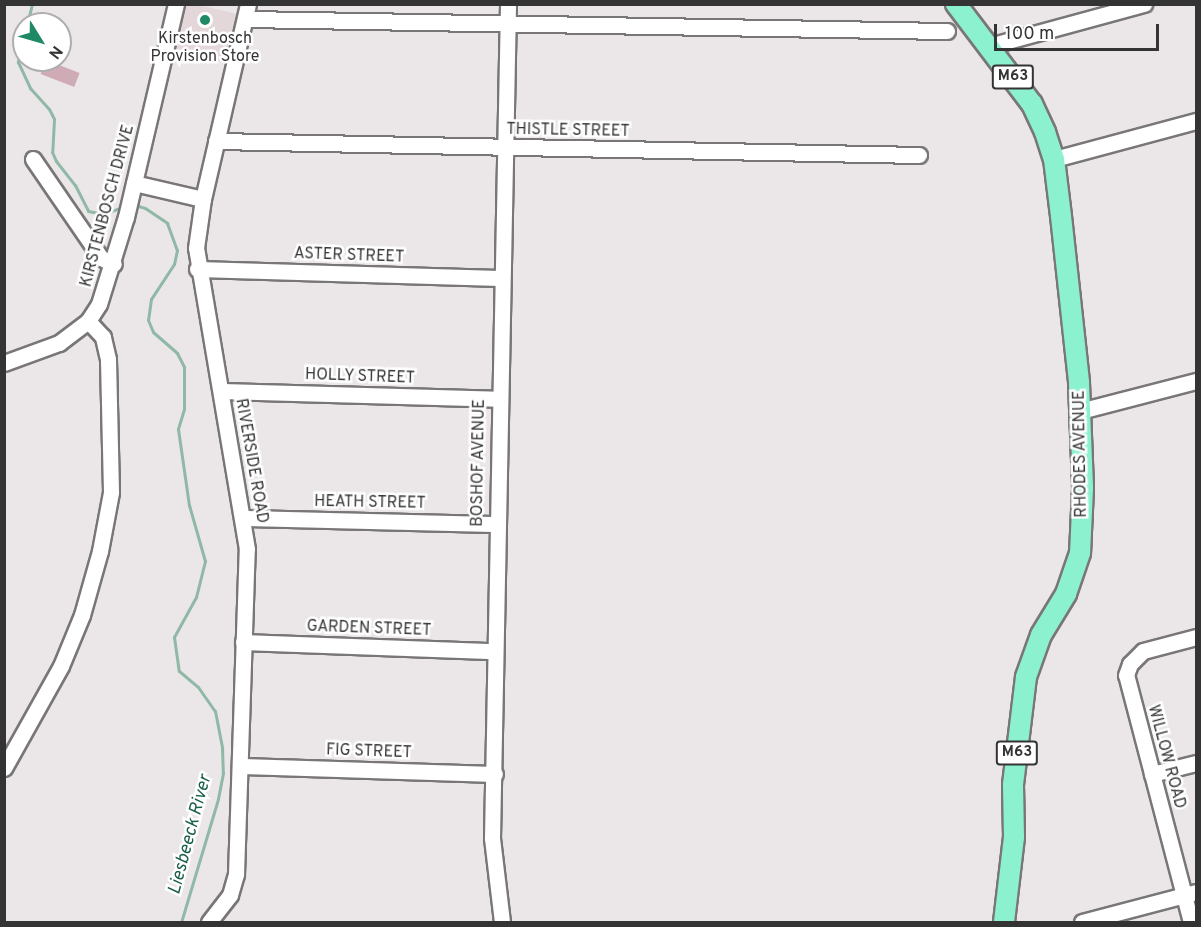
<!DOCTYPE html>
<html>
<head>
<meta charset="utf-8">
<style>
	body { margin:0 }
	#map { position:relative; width:1201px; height:927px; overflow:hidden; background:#ebe7e8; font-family:Overpass,sans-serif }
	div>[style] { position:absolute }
	.built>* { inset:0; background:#e3d7da }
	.green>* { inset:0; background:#cfabb5; transform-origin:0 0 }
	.stream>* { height:3px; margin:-1.5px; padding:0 1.5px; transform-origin:1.5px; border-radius:1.5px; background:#90b8a6 }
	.roads { filter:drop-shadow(2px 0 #797677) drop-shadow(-2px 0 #797677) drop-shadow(0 2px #797677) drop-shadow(0 -2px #797677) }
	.minor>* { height:15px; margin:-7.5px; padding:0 7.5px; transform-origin:7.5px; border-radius:7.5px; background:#fff }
	.major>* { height:20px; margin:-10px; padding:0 10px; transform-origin:10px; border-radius:10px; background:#8cf1cf }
	.dots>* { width:16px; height:16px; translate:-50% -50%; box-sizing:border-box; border:3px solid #fff; border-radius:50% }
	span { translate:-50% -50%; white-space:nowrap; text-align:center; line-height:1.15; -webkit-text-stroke:5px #fff; paint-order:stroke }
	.shield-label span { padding:2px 4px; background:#fff; border:2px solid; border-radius:4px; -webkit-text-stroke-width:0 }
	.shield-label { font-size:15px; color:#353434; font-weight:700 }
	.poi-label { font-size:16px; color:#353434 }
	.street-label { font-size:16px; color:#353434 }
	.water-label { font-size:18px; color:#185f46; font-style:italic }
	.frame { position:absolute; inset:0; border:6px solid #353434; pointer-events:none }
	.north { position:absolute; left:12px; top:12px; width:60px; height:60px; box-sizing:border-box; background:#fff; border:2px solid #aeaeae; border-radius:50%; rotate:127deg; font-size:16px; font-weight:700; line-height:24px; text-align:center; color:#353434 }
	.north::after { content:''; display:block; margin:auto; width:21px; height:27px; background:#1f8966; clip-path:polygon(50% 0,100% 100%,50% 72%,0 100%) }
	.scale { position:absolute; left:994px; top:24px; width:165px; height:27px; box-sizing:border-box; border:3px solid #353434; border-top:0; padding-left:8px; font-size:18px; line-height:21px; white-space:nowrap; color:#353434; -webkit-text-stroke:4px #fff; paint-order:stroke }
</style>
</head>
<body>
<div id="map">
	<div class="built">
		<div style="clip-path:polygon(176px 5px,199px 5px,246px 16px,234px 65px,166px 48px)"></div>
	</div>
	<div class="green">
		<div style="left:46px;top:60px;width:36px;height:15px;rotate:21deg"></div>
	</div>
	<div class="stream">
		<div style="left:27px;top:24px;width:21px;rotate:-76deg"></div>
		<div style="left:24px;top:33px;width:30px;rotate:102deg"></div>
		<div style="left:18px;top:62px;width:29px;rotate:65deg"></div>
		<div style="left:30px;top:88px;width:28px;rotate:48deg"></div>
		<div style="left:49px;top:109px;width:11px;rotate:63deg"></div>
		<div style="left:54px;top:119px;width:33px;rotate:93deg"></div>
		<div style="left:52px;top:152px;width:10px;rotate:66deg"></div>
		<div style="left:56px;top:161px;width:31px;rotate:52deg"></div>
		<div style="left:75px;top:185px;width:29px;rotate:63deg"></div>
		<div style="left:88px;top:211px;width:16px;rotate:11deg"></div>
		<div style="left:104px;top:214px;width:19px;rotate:-21deg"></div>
		<div style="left:135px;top:205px;width:10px;rotate:17deg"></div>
		<div style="left:145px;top:208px;width:27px;rotate:34deg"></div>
		<div style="left:167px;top:223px;width:29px;rotate:70deg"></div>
		<div style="left:177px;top:250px;width:14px;rotate:102deg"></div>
		<div style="left:174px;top:264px;width:42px;rotate:123.3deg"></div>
		<div style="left:151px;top:299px;width:21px;rotate:98deg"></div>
		<div style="left:148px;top:320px;width:13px;rotate:67deg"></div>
		<div style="left:153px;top:332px;width:32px;rotate:41deg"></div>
		<div style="left:177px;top:353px;width:16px;rotate:63deg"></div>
		<div style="left:184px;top:367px;width:42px;rotate:90deg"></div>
		<div style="left:184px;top:409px;width:21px;rotate:107deg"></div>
		<div style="left:178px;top:429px;width:77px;rotate:81.8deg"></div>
		<div style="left:189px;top:505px;width:58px;rotate:74.1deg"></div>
		<div style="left:205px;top:561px;width:37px;rotate:104deg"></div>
		<div style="left:196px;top:597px;width:46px;rotate:118.8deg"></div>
		<div style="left:174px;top:637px;width:34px;rotate:82deg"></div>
		<div style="left:179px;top:671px;width:25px;rotate:40deg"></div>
		<div style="left:198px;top:687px;width:29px;rotate:55deg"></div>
		<div style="left:215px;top:711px;width:38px;rotate:79deg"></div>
		<div style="left:222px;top:748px;width:25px;rotate:88deg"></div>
		<div style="left:223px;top:773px;width:26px;rotate:101deg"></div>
		<div style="left:218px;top:799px;width:128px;rotate:106.7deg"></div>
	</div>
	<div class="roads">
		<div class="minor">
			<div style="left:245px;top:19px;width:702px;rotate:0.98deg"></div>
			<div style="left:989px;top:46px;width:161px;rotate:-15.2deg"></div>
			<div style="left:216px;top:141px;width:703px;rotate:1.14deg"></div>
			<div style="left:33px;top:159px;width:120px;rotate:55.5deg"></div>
			<div style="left:101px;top:258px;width:14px;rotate:25deg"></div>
			<div style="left:1054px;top:159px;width:147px;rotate:-15deg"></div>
			<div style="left:134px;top:183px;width:71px;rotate:13.1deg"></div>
			<div style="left:197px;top:269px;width:303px;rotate:1.7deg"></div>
			<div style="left:4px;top:363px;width:59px;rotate:-20deg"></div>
			<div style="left:59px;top:343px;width:36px;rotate:-37deg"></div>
			<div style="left:88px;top:321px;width:20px;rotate:-57deg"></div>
			<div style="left:99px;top:304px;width:91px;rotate:-72.8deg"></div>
			<div style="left:126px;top:217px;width:219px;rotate:-76.8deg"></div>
			<div style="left:221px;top:391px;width:278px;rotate:1.6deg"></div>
			<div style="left:1080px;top:411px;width:120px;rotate:-14.5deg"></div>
			<div style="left:243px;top:518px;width:252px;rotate:1.4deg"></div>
			<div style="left:243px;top:642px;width:251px;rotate:2.1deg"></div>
			<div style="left:242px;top:766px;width:253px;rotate:1.8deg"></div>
			<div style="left:4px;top:768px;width:117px;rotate:-60.8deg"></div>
			<div style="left:61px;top:666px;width:55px;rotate:-67.6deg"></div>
			<div style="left:82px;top:615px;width:66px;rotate:-74.3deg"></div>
			<div style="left:100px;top:551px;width:60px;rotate:-79.4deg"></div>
			<div style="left:111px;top:492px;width:133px;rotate:-91.3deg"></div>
			<div style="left:108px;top:359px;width:23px;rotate:-103deg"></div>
			<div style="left:103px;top:337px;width:22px;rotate:-133deg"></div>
			<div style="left:1152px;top:774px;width:45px;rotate:-14deg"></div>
			<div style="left:209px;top:922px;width:34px;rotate:-52deg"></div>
			<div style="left:230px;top:895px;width:22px;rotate:-74deg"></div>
			<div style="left:236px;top:874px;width:325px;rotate:-88.1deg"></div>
			<div style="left:247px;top:549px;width:305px;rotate:-99.6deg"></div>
			<div style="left:196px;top:248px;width:49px;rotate:-81.9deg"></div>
			<div style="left:203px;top:199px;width:200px;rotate:-77deg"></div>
			<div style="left:502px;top:922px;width:85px;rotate:-96.8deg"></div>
			<div style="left:492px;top:838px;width:834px;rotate:-88.9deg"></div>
			<div style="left:1082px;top:922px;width:118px;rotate:-14.7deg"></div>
			<div style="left:1191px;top:922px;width:255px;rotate:-104.7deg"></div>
			<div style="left:1126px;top:675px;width:12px;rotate:-70deg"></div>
			<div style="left:1130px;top:664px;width:18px;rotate:-45deg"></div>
			<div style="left:1143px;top:651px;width:55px;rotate:-14.8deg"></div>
		</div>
		<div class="major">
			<div style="left:956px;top:4px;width:126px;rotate:52.8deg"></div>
			<div style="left:1032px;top:104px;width:31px;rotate:65deg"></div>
			<div style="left:1045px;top:132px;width:28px;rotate:72deg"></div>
			<div style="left:1054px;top:159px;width:57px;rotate:83deg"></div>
			<div style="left:1061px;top:216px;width:168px;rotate:83.8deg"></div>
			<div style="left:1079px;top:383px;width:105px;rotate:87.8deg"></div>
			<div style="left:1083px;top:488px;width:65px;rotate:92.6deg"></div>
			<div style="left:1080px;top:553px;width:43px;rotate:108.9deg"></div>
			<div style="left:1066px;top:594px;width:48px;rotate:121.4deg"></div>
			<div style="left:1041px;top:635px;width:45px;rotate:109.7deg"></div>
			<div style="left:1026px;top:677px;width:109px;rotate:96.9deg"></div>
			<div style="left:1013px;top:785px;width:52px;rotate:88.9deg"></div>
			<div style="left:1014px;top:837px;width:86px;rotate:96.7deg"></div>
		</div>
	</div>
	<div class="dots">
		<div style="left:205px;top:20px;background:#1f8966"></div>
	</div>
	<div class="shield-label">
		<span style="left:1013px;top:77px">M63</span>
		<span style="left:1017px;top:753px">M63</span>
	</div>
	<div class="poi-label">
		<span style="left:205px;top:48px">Kirstenbosch<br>Provision Store</span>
	</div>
	<div class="street-label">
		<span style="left:568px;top:131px;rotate:1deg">THISTLE STREET</span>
		<span style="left:108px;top:206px;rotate:-75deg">KIRSTENBOSCH DRIVE</span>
		<span style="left:349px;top:256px;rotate:2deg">ASTER STREET</span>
		<span style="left:360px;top:377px;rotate:2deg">HOLLY STREET</span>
		<span style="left:1081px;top:454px;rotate:-91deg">RHODES AVENUE</span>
		<span style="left:251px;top:461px;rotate:80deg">RIVERSIDE ROAD</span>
		<span style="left:479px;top:463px;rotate:-89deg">BOSHOF AVENUE</span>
		<span style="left:370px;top:503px;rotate:1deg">HEATH STREET</span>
		<span style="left:369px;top:629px;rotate:2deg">GARDEN STREET</span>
		<span style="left:369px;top:752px;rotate:2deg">FIG STREET</span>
		<span style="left:1166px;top:757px;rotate:75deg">WILLOW ROAD</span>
	</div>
	<div class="water-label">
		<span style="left:191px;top:835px;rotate:-75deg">Liesbeeck River</span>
	</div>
	<div class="frame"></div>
	<div class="north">N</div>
	<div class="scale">100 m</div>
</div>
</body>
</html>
